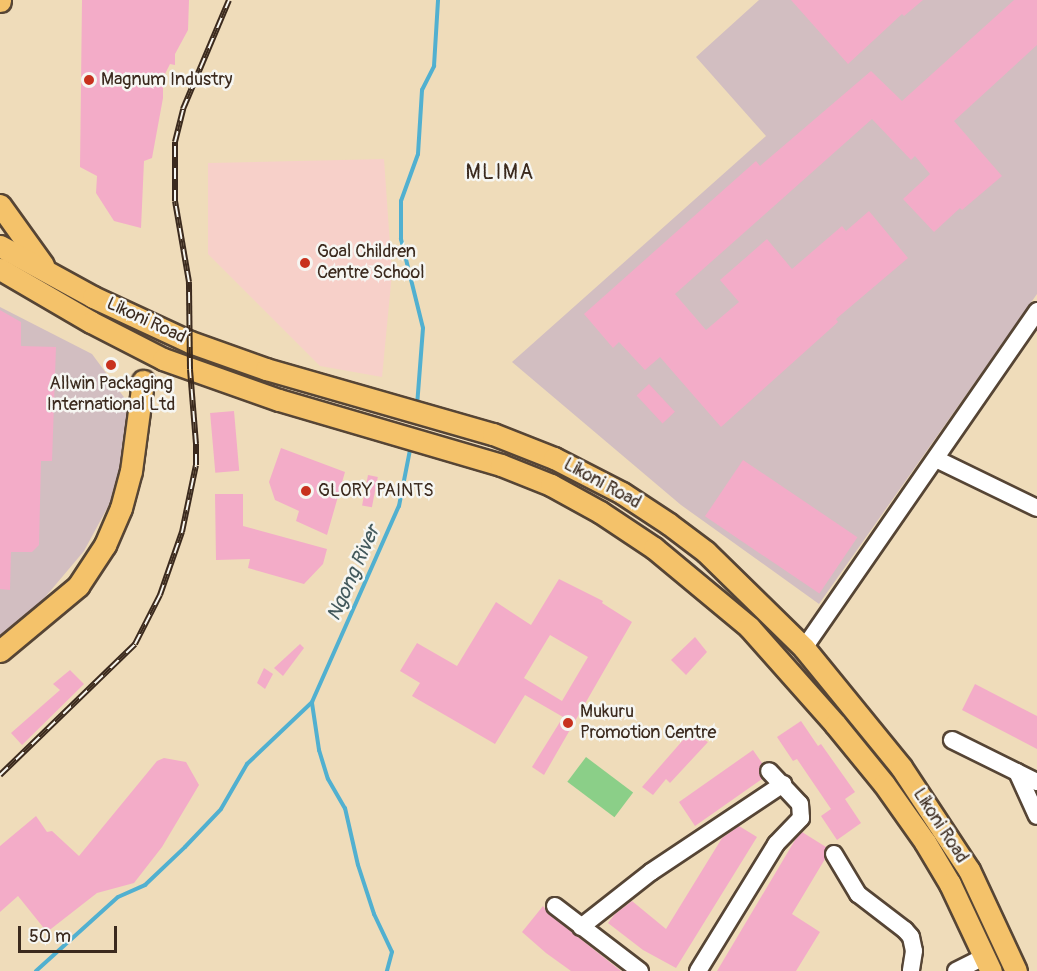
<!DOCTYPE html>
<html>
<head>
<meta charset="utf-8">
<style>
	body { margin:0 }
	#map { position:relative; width:1037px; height:971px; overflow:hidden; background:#efdcba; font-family:Pangolin,sans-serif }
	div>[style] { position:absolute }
	.built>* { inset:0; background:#f7d0c9 }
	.industrial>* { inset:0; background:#d2bec1 }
	.green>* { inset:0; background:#8bcf88; transform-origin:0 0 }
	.stream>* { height:4px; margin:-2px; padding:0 2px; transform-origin:2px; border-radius:2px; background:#51b0d0 }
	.building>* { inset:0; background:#f3acc8; transform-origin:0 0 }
	.roads { filter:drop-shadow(2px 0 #564535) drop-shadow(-2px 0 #564535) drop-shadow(0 2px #564535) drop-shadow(0 -2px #564535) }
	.minor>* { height:16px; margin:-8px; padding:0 8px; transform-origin:8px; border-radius:8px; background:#fff }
	.major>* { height:21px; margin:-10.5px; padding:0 10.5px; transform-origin:10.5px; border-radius:10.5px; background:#f4c26a }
	.rail>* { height:6px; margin-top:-3px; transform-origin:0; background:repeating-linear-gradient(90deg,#f6f6f2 0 11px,#3b2a1e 0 22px); box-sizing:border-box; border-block:2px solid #3b2a1e }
	.dots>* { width:16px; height:16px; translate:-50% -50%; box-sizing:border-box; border:3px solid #f6f6f2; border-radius:50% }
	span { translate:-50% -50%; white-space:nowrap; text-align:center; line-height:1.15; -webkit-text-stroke:5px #f6f6f2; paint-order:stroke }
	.poi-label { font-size:18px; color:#3b2a1e }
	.left { translate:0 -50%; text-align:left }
	.street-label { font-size:18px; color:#3b2a1e }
	.water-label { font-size:20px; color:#43595c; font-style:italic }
	.quarter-label { font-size:21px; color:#3b2a1e; letter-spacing:1.5px }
	.scale { position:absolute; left:18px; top:926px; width:99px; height:27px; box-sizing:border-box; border:3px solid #3b2a1e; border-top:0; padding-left:8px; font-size:18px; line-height:21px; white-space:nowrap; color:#3b2a1e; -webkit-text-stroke:4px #f6f6f2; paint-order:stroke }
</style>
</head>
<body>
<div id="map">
	<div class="built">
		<div style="clip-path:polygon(384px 159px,392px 273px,382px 377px,320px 366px,208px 254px,208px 163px)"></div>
	</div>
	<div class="industrial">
		<div style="clip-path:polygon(759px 0,1037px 0,1037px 294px,819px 604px,681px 505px,512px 362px,766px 136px,696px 57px)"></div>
		<div style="clip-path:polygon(0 307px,92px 354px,132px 408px,118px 488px,84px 551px,41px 602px,0 638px)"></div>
	</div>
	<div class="green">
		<div style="left:586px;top:757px;width:59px;height:31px;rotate:37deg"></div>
	</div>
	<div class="stream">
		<div style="left:417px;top:406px;width:78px;rotate:-85.6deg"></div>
		<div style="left:423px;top:328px;width:92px;rotate:-103.9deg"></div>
		<div style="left:401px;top:239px;width:38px;rotate:-90deg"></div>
		<div style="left:401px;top:201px;width:50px;rotate:-70.1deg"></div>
		<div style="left:418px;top:154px;width:64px;rotate:-86.4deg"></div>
		<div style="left:422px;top:90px;width:27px;rotate:-63deg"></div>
		<div style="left:434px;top:66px;width:66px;rotate:-86.5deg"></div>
		<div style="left:312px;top:703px;width:48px;rotate:81.5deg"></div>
		<div style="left:319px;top:750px;width:30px;rotate:73deg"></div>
		<div style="left:328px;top:779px;width:34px;rotate:60deg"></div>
		<div style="left:345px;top:808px;width:58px;rotate:77.2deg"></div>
		<div style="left:358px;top:865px;width:52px;rotate:71.9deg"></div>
		<div style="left:374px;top:914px;width:42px;rotate:64.7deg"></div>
		<div style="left:392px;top:952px;width:20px;rotate:105deg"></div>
		<div style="left:36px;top:971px;width:110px;rotate:-42.1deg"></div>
		<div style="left:118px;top:897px;width:30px;rotate:-24deg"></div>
		<div style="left:145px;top:885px;width:55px;rotate:-43.5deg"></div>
		<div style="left:185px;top:847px;width:52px;rotate:-46.5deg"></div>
		<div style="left:221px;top:809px;width:52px;rotate:-60deg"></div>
		<div style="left:247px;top:764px;width:90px;rotate:-43.6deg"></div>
		<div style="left:312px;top:702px;width:214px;rotate:-66.1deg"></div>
		<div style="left:399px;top:506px;width:62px;rotate:-78.9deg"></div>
	</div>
	<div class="building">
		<div style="clip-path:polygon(82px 0,189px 0,188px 30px,175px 54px,175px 65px,170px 64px,163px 78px,163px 98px,152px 158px,144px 161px,141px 228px,114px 221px,96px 193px,97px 176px,80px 167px)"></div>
		<div style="clip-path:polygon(791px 0,923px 0,904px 16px,902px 14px,848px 64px)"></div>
		<div style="clip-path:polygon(1014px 0,1037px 0,1037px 45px,954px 121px,1002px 176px,962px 210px,960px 208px,934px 232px,903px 199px,930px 174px,915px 156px,911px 160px,872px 119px,675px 294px,706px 330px,739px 302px,720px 280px,767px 239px,792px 269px,842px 226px,846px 231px,869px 211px,908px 258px,836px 319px,838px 322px,721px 427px,660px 357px,645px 370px,619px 342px,613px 348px,584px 314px,756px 161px,760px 166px,871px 71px,902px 101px)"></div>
		<div style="clip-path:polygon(0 310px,21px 322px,21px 346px,56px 347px,52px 461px,41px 461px,39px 545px,32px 552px,11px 552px,10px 590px,0 589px)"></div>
		<div style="left:649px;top:384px;width:38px;height:17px;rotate:47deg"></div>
		<div style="left:234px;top:411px;width:60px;height:24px;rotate:85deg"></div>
		<div style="clip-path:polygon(281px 448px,345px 472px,327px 535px,296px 521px,299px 511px,275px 500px,269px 482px)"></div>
		<div style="left:743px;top:460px;width:138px;height:68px;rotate:34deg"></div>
		<div style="left:368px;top:475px;width:10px;height:31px;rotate:11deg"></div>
		<div style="clip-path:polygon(215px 494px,243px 494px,243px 526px,327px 549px,323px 564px,304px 584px,248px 568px,250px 559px,216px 560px)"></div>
		<div style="clip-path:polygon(evenodd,559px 579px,603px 601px,602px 603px,632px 622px,544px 775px,532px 767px,563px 717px,525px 695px,495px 744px,412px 696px,420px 683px,400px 671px,417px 643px,457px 666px,496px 602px,531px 625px,559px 579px,550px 635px,588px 657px,562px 701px,524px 678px,550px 635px)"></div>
		<div style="clip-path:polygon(695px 637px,707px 652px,686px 675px,671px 660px)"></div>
		<div style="clip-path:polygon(300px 644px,304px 648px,283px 676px,274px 668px)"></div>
		<div style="clip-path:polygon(264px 668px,273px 674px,265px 689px,257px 683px)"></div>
		<div style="clip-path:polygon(70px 670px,84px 684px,22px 745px,11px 733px,60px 690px,53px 684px)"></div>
		<div style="clip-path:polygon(975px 684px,1037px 716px,1037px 749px,962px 710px)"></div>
		<div style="clip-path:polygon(801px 721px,818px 746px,821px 744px,855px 792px,845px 799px,861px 823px,837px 840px,821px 816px,831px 809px,797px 759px,793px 761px,777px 737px)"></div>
		<div style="clip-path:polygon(690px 732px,708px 742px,670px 783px,666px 779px,653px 795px,642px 787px)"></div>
		<div style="clip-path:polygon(753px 750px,762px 763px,759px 773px,762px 779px,695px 826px,679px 802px)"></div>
		<div style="clip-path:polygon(164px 758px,186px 762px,199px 785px,162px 847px,134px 883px,97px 893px,47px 932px,18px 896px,0 912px,0 846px,36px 816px,47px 832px,52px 831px,79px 856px,157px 761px)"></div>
		<div style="clip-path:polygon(739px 826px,757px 837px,676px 968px,643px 950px,608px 923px,615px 914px,632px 901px,666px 929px,722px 838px)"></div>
		<div style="clip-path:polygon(802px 832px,826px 847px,825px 859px,792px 914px,820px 932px,796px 971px,717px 971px,795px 840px)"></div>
		<div style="clip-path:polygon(543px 906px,549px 914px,621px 971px,571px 971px,546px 953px,522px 932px)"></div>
	</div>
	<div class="roads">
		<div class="minor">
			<div style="left:936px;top:459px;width:112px;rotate:25.9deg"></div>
			<div style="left:804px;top:648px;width:410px;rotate:-55.3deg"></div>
			<div style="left:952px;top:740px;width:95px;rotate:26.3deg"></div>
			<div style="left:1017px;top:772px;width:48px;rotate:65.6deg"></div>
			<div style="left:834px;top:854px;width:47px;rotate:59deg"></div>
			<div style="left:858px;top:894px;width:59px;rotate:37.5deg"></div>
			<div style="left:905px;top:930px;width:9px;rotate:49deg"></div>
			<div style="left:911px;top:937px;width:14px;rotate:78deg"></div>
			<div style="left:914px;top:951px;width:20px;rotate:99deg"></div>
			<div style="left:555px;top:906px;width:107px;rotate:37.4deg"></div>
			<div style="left:581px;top:927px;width:89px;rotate:-38.2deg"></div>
			<div style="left:651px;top:872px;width:159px;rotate:-33.7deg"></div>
			<div style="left:698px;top:971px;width:149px;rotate:-58.4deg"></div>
			<div style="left:776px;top:844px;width:36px;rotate:-46deg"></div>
			<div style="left:801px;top:818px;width:14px;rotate:-94deg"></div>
			<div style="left:800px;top:804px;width:45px;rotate:-133.2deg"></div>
			<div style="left:956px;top:971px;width:33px;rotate:-27deg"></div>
		</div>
		<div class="major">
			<div style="left:0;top:1px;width:1px;rotate:-90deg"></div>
			<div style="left:0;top:205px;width:74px;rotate:54.4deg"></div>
			<div style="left:0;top:246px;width:106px;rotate:28.7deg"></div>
			<div style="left:93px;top:297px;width:107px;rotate:24.9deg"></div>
			<div style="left:190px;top:342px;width:81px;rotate:19.6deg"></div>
			<div style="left:266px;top:369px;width:236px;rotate:16deg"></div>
			<div style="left:493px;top:434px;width:66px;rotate:21.5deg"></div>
			<div style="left:554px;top:458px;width:76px;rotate:27.2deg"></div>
			<div style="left:622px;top:493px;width:56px;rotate:33.4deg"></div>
			<div style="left:669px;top:524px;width:46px;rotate:37.1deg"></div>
			<div style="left:706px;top:552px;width:137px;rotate:44.4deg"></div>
			<div style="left:804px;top:648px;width:154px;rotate:50.8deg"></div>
			<div style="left:901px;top:767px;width:123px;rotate:56.6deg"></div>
			<div style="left:969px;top:870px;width:111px;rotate:65deg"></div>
			<div style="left:0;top:269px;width:105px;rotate:30.2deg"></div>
			<div style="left:91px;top:322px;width:81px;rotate:27.2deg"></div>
			<div style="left:163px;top:359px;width:123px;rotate:19.5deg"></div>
			<div style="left:279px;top:400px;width:231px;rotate:16.3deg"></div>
			<div style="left:501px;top:465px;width:54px;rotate:21.8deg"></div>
			<div style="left:551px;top:485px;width:56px;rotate:28.9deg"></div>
			<div style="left:600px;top:512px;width:65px;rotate:33.7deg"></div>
			<div style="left:654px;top:548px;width:124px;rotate:39.7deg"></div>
			<div style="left:749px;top:627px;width:130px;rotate:48.4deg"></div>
			<div style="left:835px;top:724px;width:77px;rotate:50.8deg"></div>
			<div style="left:884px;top:784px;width:71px;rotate:54.7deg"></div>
			<div style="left:925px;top:842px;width:49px;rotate:59.2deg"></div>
			<div style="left:950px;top:884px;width:96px;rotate:64.8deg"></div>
			<div style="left:0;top:651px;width:102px;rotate:-39.8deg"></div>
			<div style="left:78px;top:586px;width:49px;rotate:-56.6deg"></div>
			<div style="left:105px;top:545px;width:40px;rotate:-66.6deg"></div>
			<div style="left:121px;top:508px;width:38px;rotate:-75deg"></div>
			<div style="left:131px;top:471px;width:91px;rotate:-82.4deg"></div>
		</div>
	</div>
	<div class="rail">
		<div style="left:0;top:775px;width:188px;rotate:-44.1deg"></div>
		<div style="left:135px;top:644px;width:55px;rotate:-63deg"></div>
		<div style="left:160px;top:595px;width:67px;rotate:-70.8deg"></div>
		<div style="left:182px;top:532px;width:68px;rotate:-78.2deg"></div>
		<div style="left:196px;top:465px;width:21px;rotate:-90deg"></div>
		<div style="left:196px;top:444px;width:75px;rotate:-94.6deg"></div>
		<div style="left:190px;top:369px;width:87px;rotate:-90.7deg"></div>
		<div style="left:189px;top:282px;width:82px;rotate:-99.8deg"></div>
		<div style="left:175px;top:201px;width:59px;rotate:-90deg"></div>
		<div style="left:175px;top:142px;width:34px;rotate:-76deg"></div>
		<div style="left:183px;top:109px;width:118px;rotate:-67.1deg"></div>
	</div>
	<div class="dots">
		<div style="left:89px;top:80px;background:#c8321e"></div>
		<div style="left:305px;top:263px;background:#c8321e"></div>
		<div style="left:111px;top:365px;background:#c8321e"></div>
		<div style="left:306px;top:491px;background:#c8321e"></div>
		<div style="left:568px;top:723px;background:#c8321e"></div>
	</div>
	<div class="poi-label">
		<span class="left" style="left:101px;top:80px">Magnum Industry</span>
		<span class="left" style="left:317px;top:263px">Goal Children<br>Centre School</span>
		<span style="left:111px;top:395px">Allwin Packaging<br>International Ltd</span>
		<span class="left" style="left:318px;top:491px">GLORY PAINTS</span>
		<span class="left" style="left:580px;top:723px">Mukuru<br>Promotion Centre</span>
	</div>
	<div class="street-label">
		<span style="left:146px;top:321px;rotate:25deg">Likoni Road</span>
		<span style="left:602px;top:484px;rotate:29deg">Likoni Road</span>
		<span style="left:940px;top:826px;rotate:57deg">Likoni Road</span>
	</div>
	<div class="water-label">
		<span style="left:353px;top:573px;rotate:-66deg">Ngong River</span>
	</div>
	<div class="quarter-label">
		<span style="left:500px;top:173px">MLIMA</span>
	</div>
	<div class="scale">50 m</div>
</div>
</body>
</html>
